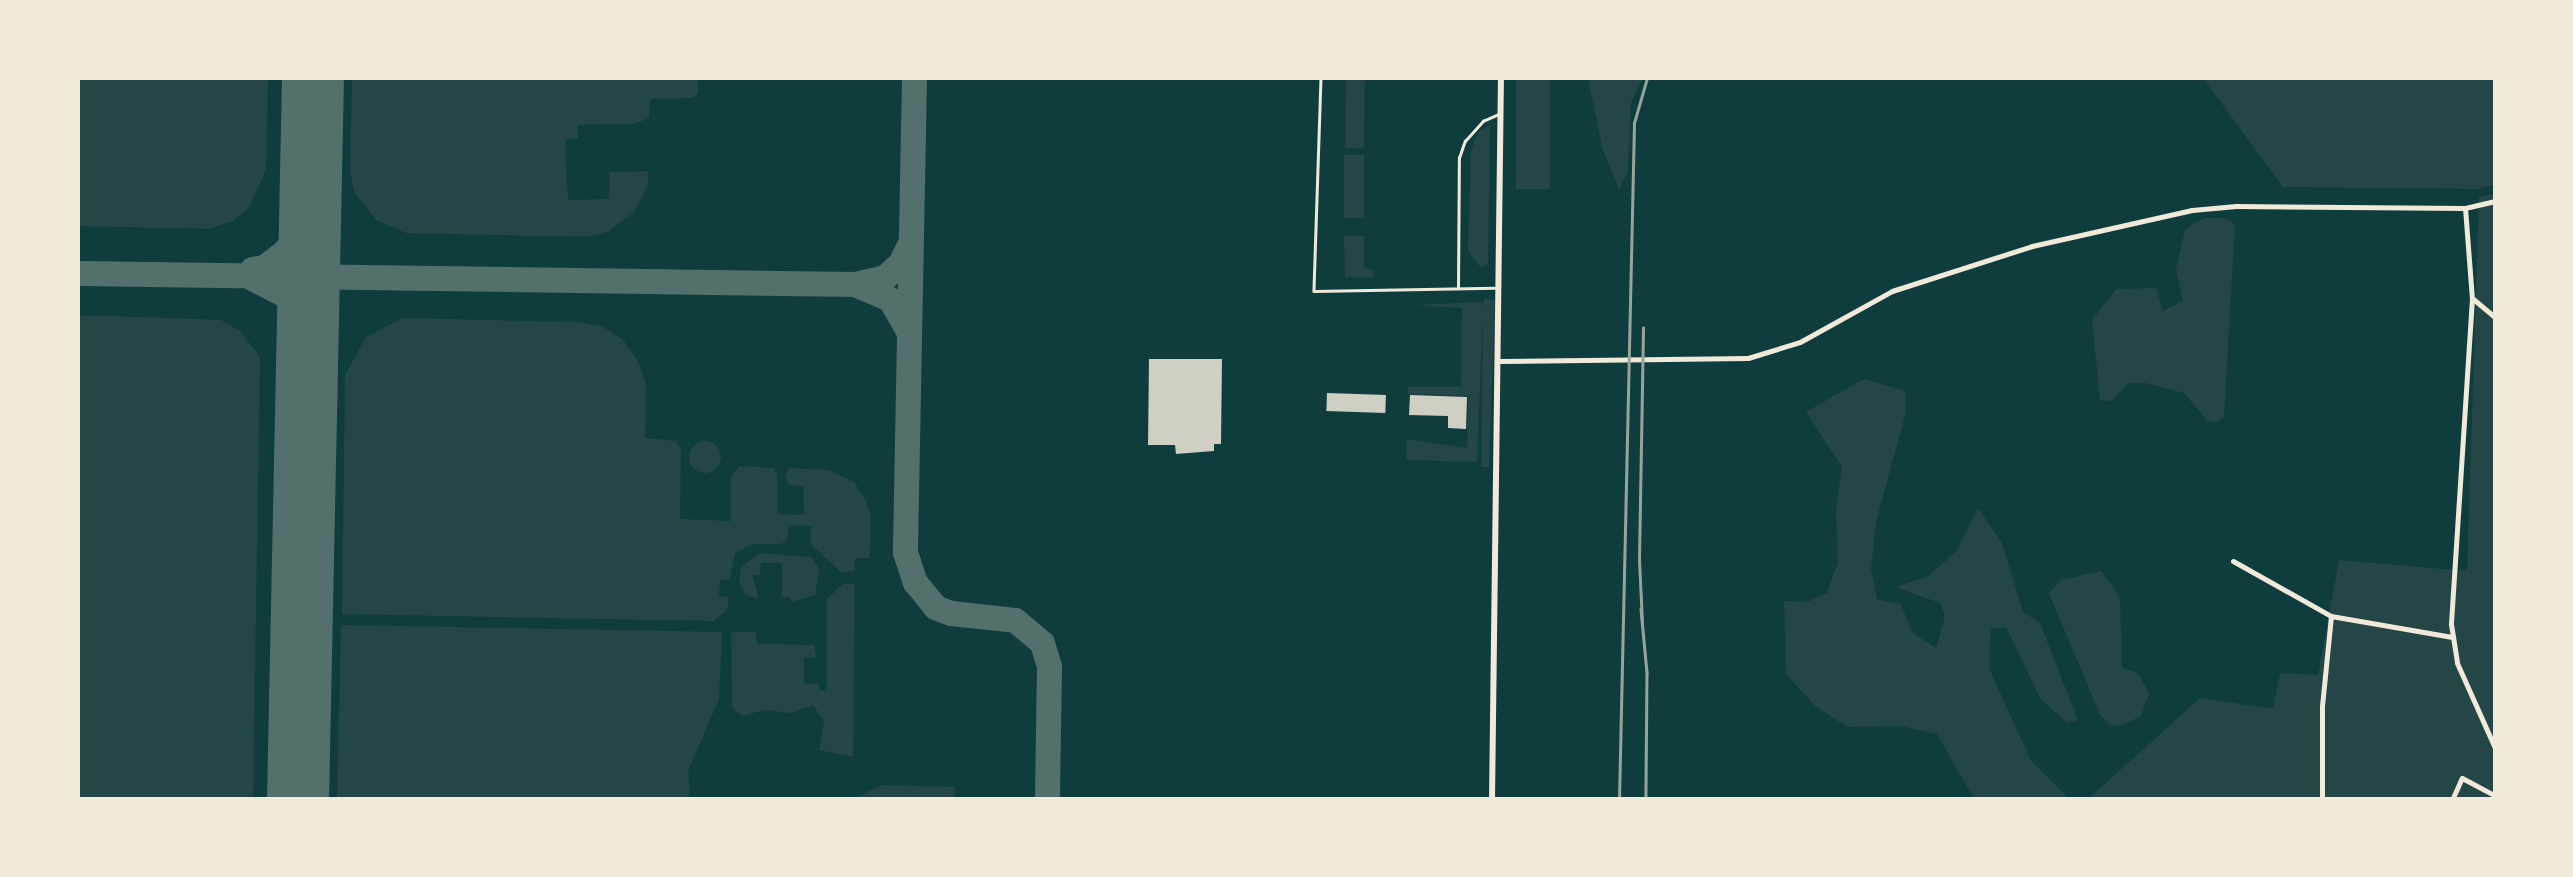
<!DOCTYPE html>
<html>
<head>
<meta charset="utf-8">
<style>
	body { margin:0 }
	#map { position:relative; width:2573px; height:877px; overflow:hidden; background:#0f3d3e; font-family:Roboto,sans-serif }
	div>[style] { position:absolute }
	.green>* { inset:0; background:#244646; transform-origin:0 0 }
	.round { border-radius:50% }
	.taxiway>* { height:25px; margin:-12.5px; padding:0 12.5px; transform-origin:12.5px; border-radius:12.5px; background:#53706d }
	.runway>* { height:62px; margin:-31px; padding:0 31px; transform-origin:31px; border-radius:31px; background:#53706d }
	.building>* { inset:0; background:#cfcfc3; transform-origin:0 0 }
	.service>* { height:2.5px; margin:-1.25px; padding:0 1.25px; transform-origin:1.25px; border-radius:1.25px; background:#f1e9da }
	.minor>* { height:5px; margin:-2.5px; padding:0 2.5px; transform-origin:2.5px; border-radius:2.5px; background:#f1e9da }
	.secondary>* { height:6px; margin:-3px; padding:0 3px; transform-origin:3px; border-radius:3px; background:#f1e9da }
	.rail>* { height:2.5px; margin:-1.25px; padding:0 1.25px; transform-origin:1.25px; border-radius:1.25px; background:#97a49c }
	span { translate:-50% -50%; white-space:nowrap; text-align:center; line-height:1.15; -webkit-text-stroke:8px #f1e9da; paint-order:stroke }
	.frame { position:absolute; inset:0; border:80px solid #f1e9da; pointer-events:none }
</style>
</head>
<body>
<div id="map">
	<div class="green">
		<div style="clip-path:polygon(78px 78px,268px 78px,266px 170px,248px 209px,233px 221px,208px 229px,78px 226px)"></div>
		<div style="clip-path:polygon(352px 78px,698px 78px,698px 93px,692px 98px,650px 99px,649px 118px,634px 124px,578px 125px,578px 138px,565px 140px,568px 200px,609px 199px,609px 172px,648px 171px,648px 186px,633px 213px,609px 231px,588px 237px,406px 233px,376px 220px,355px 193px,350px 172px)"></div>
		<div style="clip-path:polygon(1346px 78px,1365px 78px,1364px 146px,1359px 149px,1345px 148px)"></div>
		<div style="left:1516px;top:78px;width:34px;height:111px"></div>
		<div style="clip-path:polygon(1588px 78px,1643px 78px,1631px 103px,1628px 171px,1619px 190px,1602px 147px)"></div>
		<div style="clip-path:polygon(2203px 78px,2495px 78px,2495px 184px,2479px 189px,2283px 187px)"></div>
		<div style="clip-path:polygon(1490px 125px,1488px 263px,1481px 268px,1468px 251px,1471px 152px,1477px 133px)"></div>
		<div style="left:1344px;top:155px;width:20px;height:63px"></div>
		<div style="clip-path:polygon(2495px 194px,2495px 799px,2087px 800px,2200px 698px,2273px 709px,2280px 673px,2318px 675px,2339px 560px,2467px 571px,2479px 197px)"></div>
		<div style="clip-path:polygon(2204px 218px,2224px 218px,2235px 224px,2224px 417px,2216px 422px,2207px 420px,2184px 393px,2145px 383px,2128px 383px,2112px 401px,2100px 400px,2092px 320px,2116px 289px,2156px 288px,2163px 311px,2183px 301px,2176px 269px,2181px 247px,2185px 229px)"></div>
		<div style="clip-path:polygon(1344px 236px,1364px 236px,1364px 268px,1374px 270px,1373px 278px,1345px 277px)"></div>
		<div style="clip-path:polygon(1484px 299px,1495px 300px,1489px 467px,1481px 467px,1483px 308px,1477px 462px,1407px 460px,1407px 439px,1467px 448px,1468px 396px,1408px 394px,1408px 387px,1461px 387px,1462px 308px,1414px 305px,1482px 302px,1483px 308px)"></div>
		<div style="clip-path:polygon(78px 315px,221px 320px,241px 332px,260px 357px,253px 799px,78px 799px)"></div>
		<div style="clip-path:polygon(403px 318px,577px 322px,603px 327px,624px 341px,638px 361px,646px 384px,645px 438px,676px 441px,681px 450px,680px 519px,731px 521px,731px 476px,740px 466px,773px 468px,777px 474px,777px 514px,804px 515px,803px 486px,789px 485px,785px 476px,789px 468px,829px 470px,854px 482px,865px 499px,871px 515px,870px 558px,855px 558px,855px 571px,841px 572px,811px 544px,811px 526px,789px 525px,787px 540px,781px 544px,752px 544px,735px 554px,730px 579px,720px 580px,719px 596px,729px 597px,727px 611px,713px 621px,342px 614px,345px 375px,366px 337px)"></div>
		<div style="clip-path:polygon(1864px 379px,1905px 391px,1906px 412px,1876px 522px,1871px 569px,1877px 599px,1901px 605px,1913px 633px,1936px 648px,1945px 616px,1940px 603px,1895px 587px,1927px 577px,1956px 552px,1978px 508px,2002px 543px,2023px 612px,2040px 623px,2078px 720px,2067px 723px,2040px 698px,2006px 627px,1991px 629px,1989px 668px,2031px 761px,2069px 799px,1974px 799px,1937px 734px,1901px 726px,1847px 727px,1815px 706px,1786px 674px,1784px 601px,1807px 602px,1827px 593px,1838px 562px,1836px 510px,1842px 467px,1806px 412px)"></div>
		<div class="round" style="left:689px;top:441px;width:32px;height:32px"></div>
		<div style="clip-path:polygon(759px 553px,811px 557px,819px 569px,815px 595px,791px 602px,790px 597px,782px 597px,782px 563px,761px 563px,760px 575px,752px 575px,759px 599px,746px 595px,739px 583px,741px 567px)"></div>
		<div style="clip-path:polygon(2101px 571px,2120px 597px,2122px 667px,2139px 674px,2149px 694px,2141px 716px,2121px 726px,2109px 724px,2100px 715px,2049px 593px,2061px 580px)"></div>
		<div style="clip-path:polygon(843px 584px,855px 584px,853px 757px,819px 750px,824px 721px,813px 705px,792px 713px,764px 710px,742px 716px,732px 707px,731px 632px,756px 632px,757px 644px,814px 645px,816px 657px,804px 658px,804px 683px,819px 684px,820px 691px,827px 691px,827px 599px)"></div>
		<div style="clip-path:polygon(341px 625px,722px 632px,719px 699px,688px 771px,690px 799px,337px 799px)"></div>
		<div style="clip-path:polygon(880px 785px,955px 787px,955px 799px,855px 799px)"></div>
	</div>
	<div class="taxiway">
		<div style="left:914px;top:78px;width:474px;rotate:91.1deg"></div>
		<div style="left:905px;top:552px;width:32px;rotate:72deg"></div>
		<div style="left:915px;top:582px;width:32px;rotate:51deg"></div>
		<div style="left:935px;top:607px;width:17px;rotate:21deg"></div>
		<div style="left:951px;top:613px;width:64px;rotate:6.2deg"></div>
		<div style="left:1015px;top:620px;width:35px;rotate:40deg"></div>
		<div style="left:1042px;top:643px;width:24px;rotate:73deg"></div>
		<div style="left:1049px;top:666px;width:134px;rotate:90.9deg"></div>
		<div style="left:252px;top:269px;width:12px;rotate:-9deg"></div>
		<div style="left:264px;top:267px;width:26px;rotate:-37deg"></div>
		<div style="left:285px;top:251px;width:44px;rotate:-55.2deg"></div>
		<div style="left:78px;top:273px;width:777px;rotate:0.81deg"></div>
		<div style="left:248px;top:276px;width:42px;rotate:27.2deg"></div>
		<div style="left:285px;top:295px;width:35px;rotate:57deg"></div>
		<div style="left:304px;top:324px;width:18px;rotate:81deg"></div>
		<div style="left:907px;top:329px;width:34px;rotate:-120deg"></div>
		<div style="left:890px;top:299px;width:38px;rotate:-157deg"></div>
		<div style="left:855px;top:284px;width:31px;rotate:-13deg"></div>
		<div style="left:885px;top:277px;width:21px;rotate:-43deg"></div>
		<div style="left:900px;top:263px;width:20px;rotate:-63deg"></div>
	</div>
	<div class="runway">
		<div style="left:298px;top:800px;width:722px;rotate:-88.81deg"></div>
	</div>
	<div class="building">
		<div style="clip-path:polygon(1149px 359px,1222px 359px,1221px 444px,1214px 444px,1214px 451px,1176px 454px,1175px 445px,1148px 445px)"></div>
		<div style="left:1327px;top:393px;width:59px;height:18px;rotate:2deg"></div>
		<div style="clip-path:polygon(1410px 395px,1467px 397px,1466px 429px,1448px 428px,1448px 416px,1409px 415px)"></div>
	</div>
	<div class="service">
		<div style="left:1321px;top:78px;width:213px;rotate:91.9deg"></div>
		<div style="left:1314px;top:291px;width:180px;rotate:-1deg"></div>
		<div style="left:1458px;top:287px;width:129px;rotate:-89.6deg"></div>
		<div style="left:1459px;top:158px;width:18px;rotate:-71deg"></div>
		<div style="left:1465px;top:141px;width:27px;rotate:-48deg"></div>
		<div style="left:1483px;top:121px;width:17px;rotate:-24deg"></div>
	</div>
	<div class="minor">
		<div style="left:2465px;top:208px;width:90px;rotate:85.6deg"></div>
		<div style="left:2472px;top:298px;width:31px;rotate:40deg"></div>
		<div style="left:2472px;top:298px;width:327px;rotate:93.7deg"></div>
		<div style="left:2451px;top:624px;width:39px;rotate:81deg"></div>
		<div style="left:2457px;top:663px;width:95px;rotate:65.9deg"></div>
		<div style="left:1498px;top:361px;width:250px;rotate:-0.7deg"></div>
		<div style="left:1748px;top:358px;width:54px;rotate:-17.1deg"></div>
		<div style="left:1800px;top:342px;width:105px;rotate:-29deg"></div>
		<div style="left:1892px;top:291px;width:147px;rotate:-17.8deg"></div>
		<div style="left:2032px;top:246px;width:164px;rotate:-12.7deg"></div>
		<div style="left:2192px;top:210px;width:44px;rotate:-5.2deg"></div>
		<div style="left:2236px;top:206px;width:229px;rotate:0.5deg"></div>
		<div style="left:2465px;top:208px;width:32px;rotate:-13deg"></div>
		<div style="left:2233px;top:561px;width:112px;rotate:29.3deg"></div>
		<div style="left:2331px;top:616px;width:123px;rotate:9.8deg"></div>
		<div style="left:2322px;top:800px;width:94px;rotate:-90deg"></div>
		<div style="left:2322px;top:706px;width:90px;rotate:-84.3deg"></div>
		<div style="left:2452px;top:800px;width:24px;rotate:-66deg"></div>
		<div style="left:2462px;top:778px;width:38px;rotate:28deg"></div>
	</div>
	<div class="secondary">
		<div style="left:1492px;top:800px;width:722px;rotate:-89.29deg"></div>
	</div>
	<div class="rail">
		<div style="left:1641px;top:609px;width:64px;rotate:84.6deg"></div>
		<div style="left:1647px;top:673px;width:127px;rotate:90.5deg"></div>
		<div style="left:1642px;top:623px;width:64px;rotate:-92.7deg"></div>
		<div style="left:1639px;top:559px;width:231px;rotate:-89deg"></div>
		<div style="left:1619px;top:800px;width:677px;rotate:-88.73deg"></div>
		<div style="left:1634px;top:123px;width:47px;rotate:-73.9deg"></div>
	</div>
	<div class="frame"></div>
</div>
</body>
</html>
